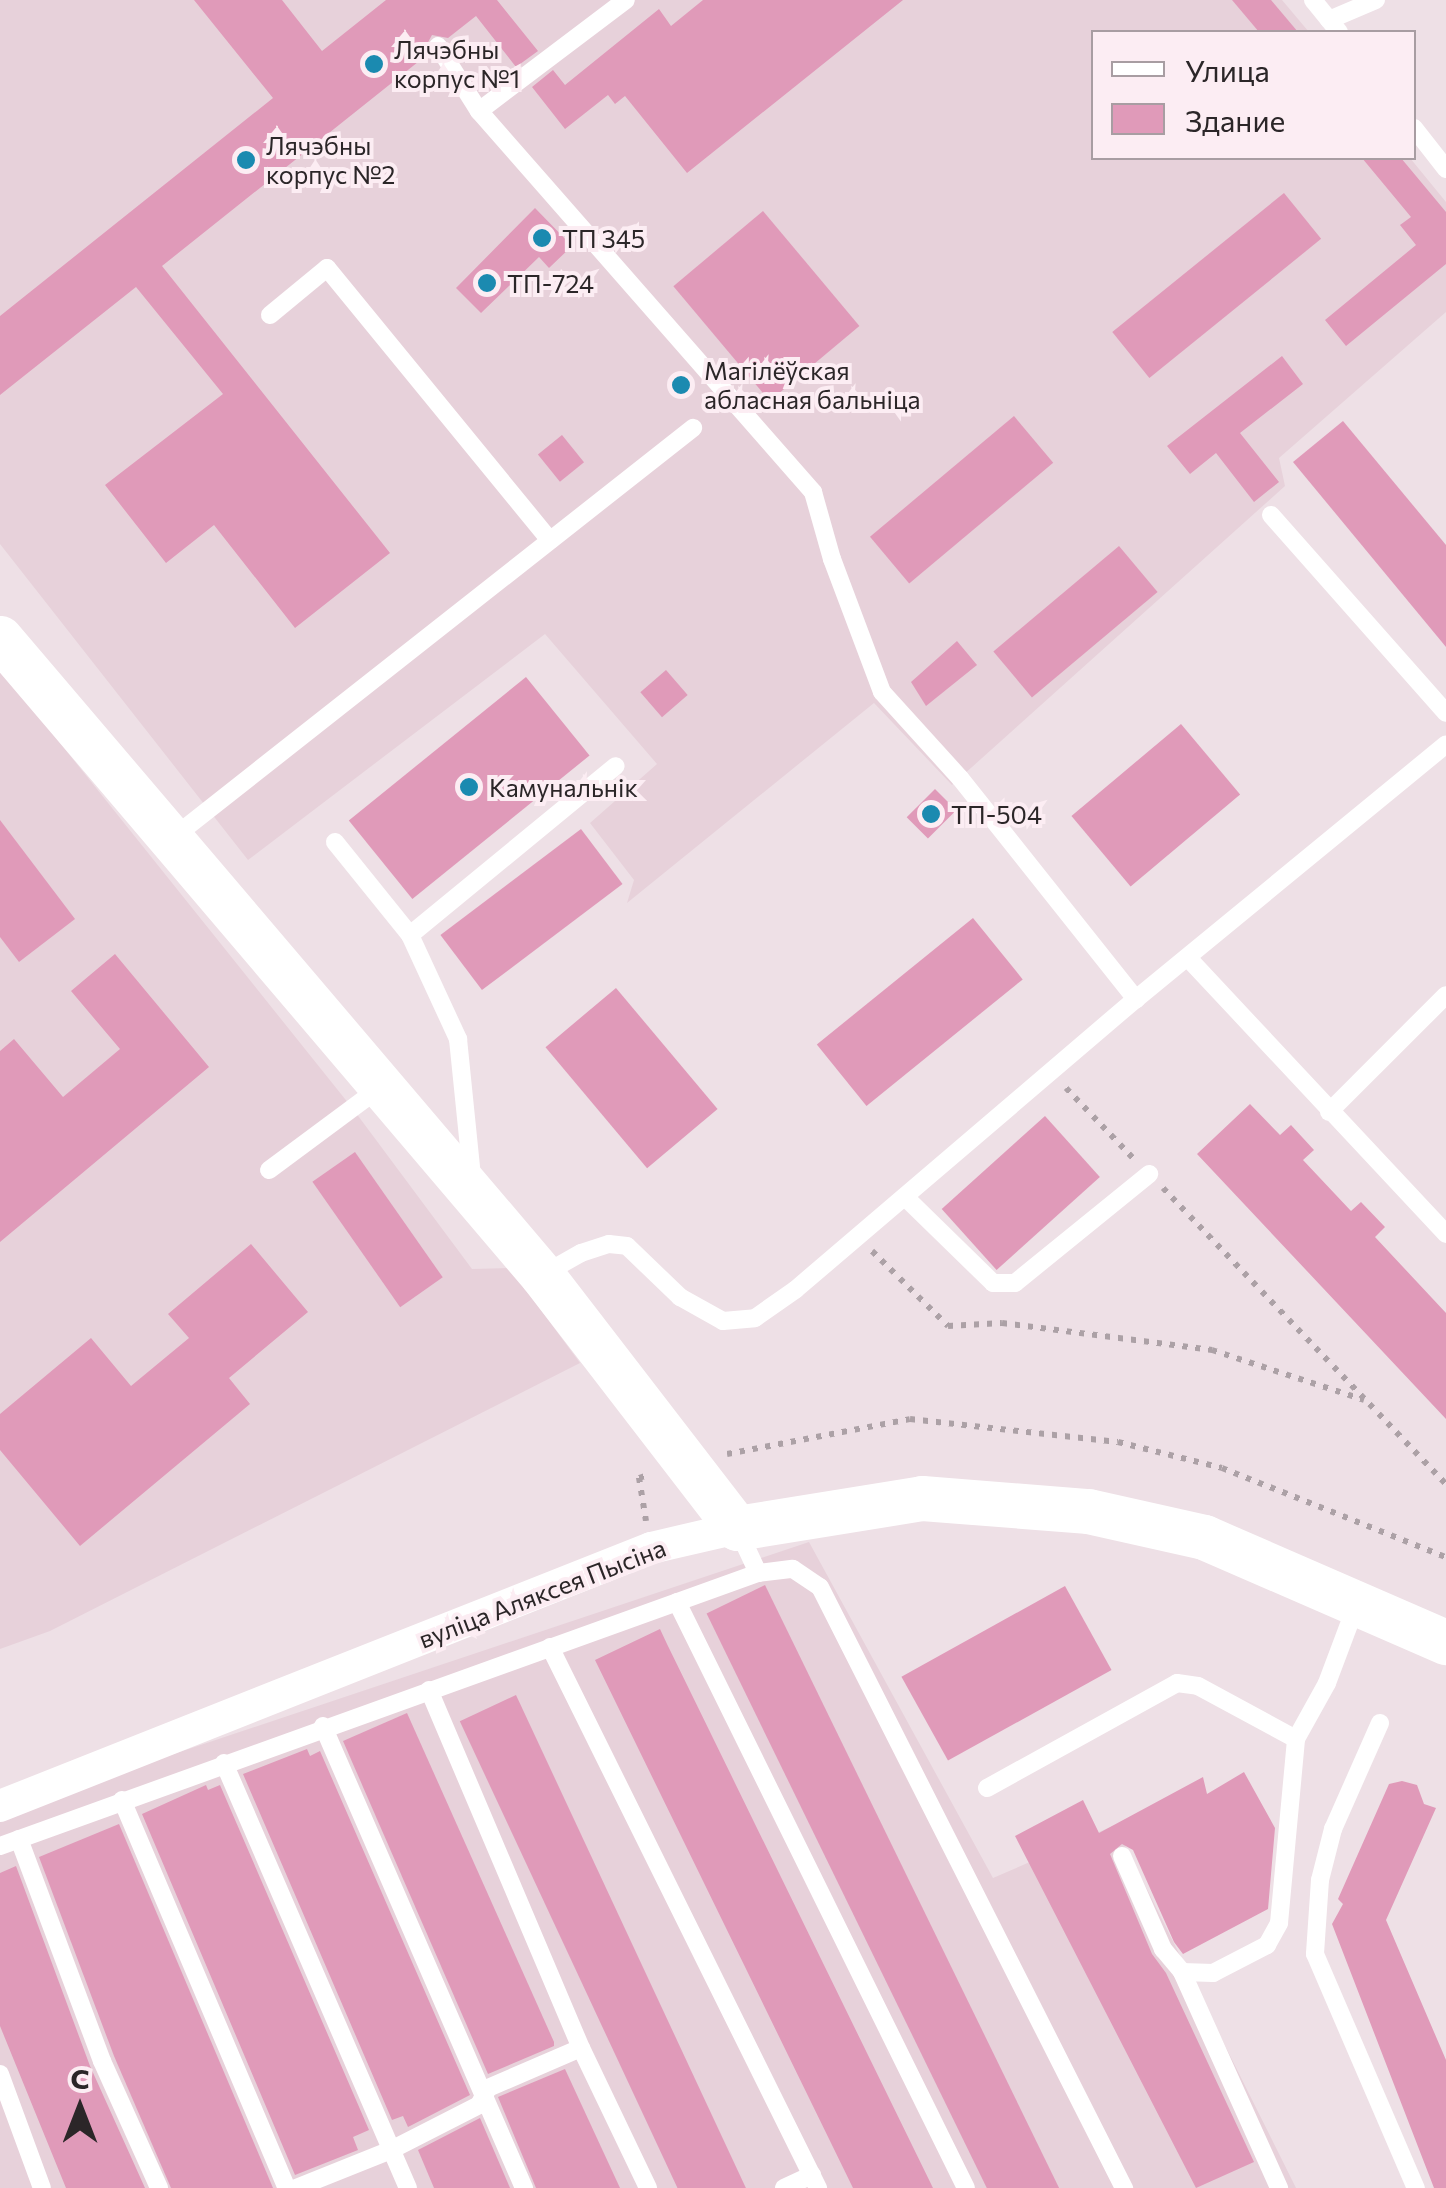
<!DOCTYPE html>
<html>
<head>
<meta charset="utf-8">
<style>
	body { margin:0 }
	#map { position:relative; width:1446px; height:2188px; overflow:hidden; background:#eee0e6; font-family:Commissioner,sans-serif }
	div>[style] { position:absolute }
	.built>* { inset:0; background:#e7d1da }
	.building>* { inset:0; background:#e09ab9; transform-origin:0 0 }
	.path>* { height:6px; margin-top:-3px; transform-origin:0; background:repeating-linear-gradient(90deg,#aca1a6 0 5px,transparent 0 13px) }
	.service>* { height:18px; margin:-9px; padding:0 9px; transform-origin:9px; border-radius:9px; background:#fff }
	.minor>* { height:32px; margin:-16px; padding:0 16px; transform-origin:16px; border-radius:16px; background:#fff }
	.secondary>* { height:45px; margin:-22.5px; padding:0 22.5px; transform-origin:22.5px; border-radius:22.5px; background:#fff }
	.dots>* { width:28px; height:28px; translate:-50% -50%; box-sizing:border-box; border:5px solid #fcedf3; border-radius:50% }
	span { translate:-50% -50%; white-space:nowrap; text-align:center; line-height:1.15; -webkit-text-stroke:8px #fcedf3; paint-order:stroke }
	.poi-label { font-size:25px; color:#2b2628 }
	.left { translate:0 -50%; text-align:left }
	.street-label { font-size:25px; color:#2b2628 }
	.legend { position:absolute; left:1091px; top:30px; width:325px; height:130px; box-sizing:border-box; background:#fcedf3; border:2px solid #a89da2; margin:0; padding:12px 18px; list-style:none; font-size:30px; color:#2b2628 }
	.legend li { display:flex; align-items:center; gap:20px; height:50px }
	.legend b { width:50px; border:2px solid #a89da2 }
	.north { position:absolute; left:30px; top:2058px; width:100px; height:100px; -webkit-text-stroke:8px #fcedf3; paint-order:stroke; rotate:0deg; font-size:28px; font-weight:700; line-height:40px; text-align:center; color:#2b2628 }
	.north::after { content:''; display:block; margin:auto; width:35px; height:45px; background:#2b2628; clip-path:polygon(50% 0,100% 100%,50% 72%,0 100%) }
</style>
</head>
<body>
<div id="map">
	<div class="built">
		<div style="clip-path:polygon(0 0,1282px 0,1309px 32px,1094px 32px,1094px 158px,1410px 158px,1446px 202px,1446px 312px,1279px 458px,1285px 486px,952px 785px,874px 703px,627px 903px,634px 880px,590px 823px,657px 764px,545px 634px,248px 860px,0 544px)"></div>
		<div style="clip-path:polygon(0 668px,353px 1109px,472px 1269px,510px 1268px,580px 1363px,50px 1631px,0 1649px)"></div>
		<div style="clip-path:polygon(809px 1542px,993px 1878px,1115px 1825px,1296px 2188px,0 2188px,0 1812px)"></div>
	</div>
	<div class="building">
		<div style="clip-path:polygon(194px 0,282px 0,322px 51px,386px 0,497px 0,538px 51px,516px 67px,476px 16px,448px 38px,432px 35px,426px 46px,428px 54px,162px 266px,390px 553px,295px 628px,214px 525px,166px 563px,105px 485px,223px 394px,136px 287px,0 395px,0 316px,273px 98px)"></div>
		<div style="clip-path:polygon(703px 0,903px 0,687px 173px,625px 96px,615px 104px,608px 95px,565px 129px,532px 87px,553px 70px,565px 85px,659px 9px,671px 26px)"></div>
		<div style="clip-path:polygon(1232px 0,1271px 0,1298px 32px,1259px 32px)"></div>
		<div style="clip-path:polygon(1362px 158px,1401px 158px,1446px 212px,1446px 264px,1346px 346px,1325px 320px,1416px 245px,1400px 225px,1411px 217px)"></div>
		<div style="left:1284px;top:193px;width:59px;height:221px;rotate:51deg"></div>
		<div style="clip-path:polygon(535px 208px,572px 246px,549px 268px,539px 257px,481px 313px,456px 288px)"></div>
		<div style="left:763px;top:211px;width:150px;height:117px;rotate:50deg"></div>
		<div style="clip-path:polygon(1282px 356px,1303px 384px,1240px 433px,1279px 482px,1254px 502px,1216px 453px,1190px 474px,1167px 446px)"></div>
		<div style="left:1014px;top:416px;width:61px;height:188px;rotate:50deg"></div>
		<div style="clip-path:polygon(1343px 421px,1446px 545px,1446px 647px,1293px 462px)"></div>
		<div style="left:562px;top:435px;width:35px;height:31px;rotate:51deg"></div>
		<div style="left:1119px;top:546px;width:60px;height:164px;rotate:50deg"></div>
		<div style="clip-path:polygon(957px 641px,977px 665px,926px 706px,911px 682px)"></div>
		<div style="left:666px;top:670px;width:33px;height:34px;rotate:49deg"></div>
		<div style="left:526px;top:677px;width:101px;height:228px;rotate:51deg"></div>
		<div style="left:1181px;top:724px;width:92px;height:143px;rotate:50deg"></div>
		<div style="left:935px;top:789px;width:30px;height:40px;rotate:45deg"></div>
		<div style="clip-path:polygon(0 820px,75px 919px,19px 962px,0 937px)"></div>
		<div style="left:581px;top:829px;width:69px;height:176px;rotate:53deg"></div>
		<div style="left:973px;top:918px;width:79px;height:201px;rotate:51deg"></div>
		<div style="clip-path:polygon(115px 954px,209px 1067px,0 1242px,0 1051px,14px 1039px,63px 1097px,120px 1049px,71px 991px)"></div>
		<div style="left:616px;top:988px;width:158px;height:92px;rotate:50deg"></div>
		<div style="clip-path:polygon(1250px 1104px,1280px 1135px,1291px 1125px,1314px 1150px,1303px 1160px,1351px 1211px,1361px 1202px,1385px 1227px,1375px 1237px,1446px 1313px,1446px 1419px,1197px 1154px)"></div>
		<div style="left:1045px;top:1116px;width:82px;height:139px;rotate:48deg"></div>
		<div style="left:355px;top:1152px;width:153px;height:52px;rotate:55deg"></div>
		<div style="clip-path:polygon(251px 1244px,308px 1312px,229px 1378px,250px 1404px,80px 1546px,0 1450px,0 1414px,91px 1338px,131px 1386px,189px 1338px,168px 1314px)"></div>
		<div style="left:765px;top:1585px;width:673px;height:65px;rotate:64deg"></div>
		<div style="left:1065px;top:1586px;width:96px;height:187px;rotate:61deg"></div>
		<div style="clip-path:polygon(660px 1629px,667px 1644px,933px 2188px,853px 2188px,595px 1660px)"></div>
		<div style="left:516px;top:1695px;width:546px;height:62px;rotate:65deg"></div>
		<div style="clip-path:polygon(407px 1713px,554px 2042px,554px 2046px,488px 2074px,343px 1741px)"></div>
		<div style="clip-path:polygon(307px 1749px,310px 1756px,320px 1751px,470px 2095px,408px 2127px,403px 2116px,392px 2120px,243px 1774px)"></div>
		<div style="clip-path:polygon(1244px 1772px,1275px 1828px,1268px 1909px,1183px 1954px,1174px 1942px,1133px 1850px,1122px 1844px,1110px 1854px,1152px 1954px,1166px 1973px,1254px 2162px,1196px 2188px,1015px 1836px,1083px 1800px,1099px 1833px,1203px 1777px,1207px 1794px)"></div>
		<div style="clip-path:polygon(1402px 1781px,1417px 1785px,1424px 1804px,1436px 1808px,1386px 1920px,1446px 2060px,1446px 2188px,1434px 2188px,1332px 1924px,1343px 1904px,1338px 1899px,1389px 1784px)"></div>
		<div style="clip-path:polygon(206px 1785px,208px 1790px,220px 1785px,369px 2130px,353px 2137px,358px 2150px,295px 2175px,142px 1814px)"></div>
		<div style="clip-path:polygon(119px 1824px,273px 2188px,171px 2188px,114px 2056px,39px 1857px)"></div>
		<div style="clip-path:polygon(16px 1866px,90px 2066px,145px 2188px,66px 2188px,0 2026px,0 1873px)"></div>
		<div style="clip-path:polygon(565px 2069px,620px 2188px,536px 2188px,498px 2097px)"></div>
		<div style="clip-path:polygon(480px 2118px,510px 2188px,434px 2188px,418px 2150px)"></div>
	</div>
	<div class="path">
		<div style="left:1066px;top:1088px;width:97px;rotate:46.3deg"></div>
		<div style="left:1163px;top:1188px;width:410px;rotate:46.3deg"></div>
		<div style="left:872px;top:1251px;width:107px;rotate:44.6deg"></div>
		<div style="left:948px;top:1326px;width:54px;rotate:-3.2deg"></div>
		<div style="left:1002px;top:1323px;width:212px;rotate:7.3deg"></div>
		<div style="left:1212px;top:1350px;width:160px;rotate:18.2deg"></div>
		<div style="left:727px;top:1454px;width:186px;rotate:-10.8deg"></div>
		<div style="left:910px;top:1419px;width:209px;rotate:6.3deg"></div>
		<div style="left:1118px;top:1442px;width:107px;rotate:14deg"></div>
		<div style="left:1222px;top:1468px;width:241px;rotate:21.7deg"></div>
		<div style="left:646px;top:1521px;width:44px;rotate:-99.2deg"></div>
		<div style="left:639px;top:1478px;width:9px;rotate:-18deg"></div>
	</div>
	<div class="service">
		<div style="left:1313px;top:0;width:41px;rotate:50.9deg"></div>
		<div style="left:1329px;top:20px;width:51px;rotate:-23.1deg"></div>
		<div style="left:438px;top:46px;width:77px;rotate:57.8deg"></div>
		<div style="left:479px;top:111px;width:507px;rotate:48.76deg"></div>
		<div style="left:813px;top:492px;width:70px;rotate:74.2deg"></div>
		<div style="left:832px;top:559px;width:142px;rotate:69.4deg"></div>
		<div style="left:882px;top:692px;width:116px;rotate:47.8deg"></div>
		<div style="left:960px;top:778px;width:283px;rotate:51.5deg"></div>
		<div style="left:479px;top:111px;width:184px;rotate:-37.1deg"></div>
		<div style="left:1414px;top:128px;width:52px;rotate:52deg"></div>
		<div style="left:270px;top:315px;width:74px;rotate:-39.5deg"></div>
		<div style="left:327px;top:268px;width:352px;rotate:50.7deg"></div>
		<div style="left:1271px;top:515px;width:264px;rotate:48.5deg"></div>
		<div style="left:170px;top:840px;width:666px;rotate:-38.23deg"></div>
		<div style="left:335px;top:842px;width:119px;rotate:51.1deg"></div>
		<div style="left:410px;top:935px;width:115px;rotate:65.2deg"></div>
		<div style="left:458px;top:1039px;width:140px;rotate:84.2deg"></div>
		<div style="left:410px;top:935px;width:266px;rotate:-39.4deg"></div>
		<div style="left:1188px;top:958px;width:378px;rotate:46.9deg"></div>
		<div style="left:1329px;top:1112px;width:165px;rotate:-45deg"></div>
		<div style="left:269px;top:1170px;width:141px;rotate:-36.6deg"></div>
		<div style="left:905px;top:1197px;width:123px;rotate:44.3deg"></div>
		<div style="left:993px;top:1283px;width:22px"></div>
		<div style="left:1015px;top:1283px;width:173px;rotate:-39.1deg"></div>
		<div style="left:542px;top:1275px;width:45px;rotate:-29.4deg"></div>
		<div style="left:581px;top:1253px;width:29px;rotate:-18deg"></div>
		<div style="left:609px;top:1244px;width:18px;rotate:6deg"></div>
		<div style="left:627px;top:1246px;width:74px;rotate:43.9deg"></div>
		<div style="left:680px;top:1297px;width:49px;rotate:29.2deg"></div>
		<div style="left:723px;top:1321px;width:32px;rotate:-5deg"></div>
		<div style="left:755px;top:1318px;width:49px;rotate:-35deg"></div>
		<div style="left:795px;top:1290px;width:448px;rotate:-40.5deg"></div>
		<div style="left:1136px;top:999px;width:401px;rotate:-39.4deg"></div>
		<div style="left:758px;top:1573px;width:35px;rotate:-7deg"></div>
		<div style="left:793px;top:1569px;width:32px;rotate:34deg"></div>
		<div style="left:820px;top:1587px;width:674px;rotate:63.17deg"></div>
		<div style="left:677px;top:1602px;width:653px;rotate:63.75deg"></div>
		<div style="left:550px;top:1647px;width:604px;rotate:63.65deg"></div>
		<div style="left:429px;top:1690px;width:389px;rotate:67deg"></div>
		<div style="left:581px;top:2048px;width:155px;rotate:64.4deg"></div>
		<div style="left:1380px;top:1723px;width:116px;rotate:113.9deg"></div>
		<div style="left:1333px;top:1829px;width:53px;rotate:104.3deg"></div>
		<div style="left:1320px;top:1880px;width:74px;rotate:93.9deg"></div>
		<div style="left:1315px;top:1954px;width:255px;rotate:66.7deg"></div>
		<div style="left:323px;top:1726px;width:504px;rotate:66.49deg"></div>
		<div style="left:224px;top:1763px;width:463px;rotate:66.6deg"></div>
		<div style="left:987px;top:1788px;width:217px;rotate:-28.9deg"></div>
		<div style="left:1177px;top:1683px;width:21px;rotate:8deg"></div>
		<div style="left:1198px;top:1686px;width:111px;rotate:28.4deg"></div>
		<div style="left:122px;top:1800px;width:422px;rotate:67deg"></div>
		<div style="left:19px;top:1839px;width:237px;rotate:69.5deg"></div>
		<div style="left:102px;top:2061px;width:139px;rotate:65.8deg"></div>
		<div style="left:0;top:1846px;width:806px;rotate:-19.81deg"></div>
		<div style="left:758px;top:1573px;width:50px;rotate:-115deg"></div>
		<div style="left:1122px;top:1856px;width:102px;rotate:66.2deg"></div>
		<div style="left:1163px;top:1949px;width:30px;rotate:50deg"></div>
		<div style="left:1182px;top:1972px;width:31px;rotate:2deg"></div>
		<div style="left:1213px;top:1973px;width:61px;rotate:-27.4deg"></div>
		<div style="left:1267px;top:1945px;width:25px;rotate:-61deg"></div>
		<div style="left:1279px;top:1923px;width:185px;rotate:-84.7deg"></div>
		<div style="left:1296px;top:1739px;width:64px;rotate:-61deg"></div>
		<div style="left:1327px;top:1683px;width:82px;rotate:-69.4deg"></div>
		<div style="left:1182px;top:1972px;width:237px;rotate:65.8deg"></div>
		<div style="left:0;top:2074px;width:121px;rotate:69.8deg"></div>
		<div style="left:296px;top:2188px;width:102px;rotate:-21.8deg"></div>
		<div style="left:391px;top:2150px;width:99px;rotate:-27.1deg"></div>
		<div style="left:479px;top:2105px;width:19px;rotate:-62deg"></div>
		<div style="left:488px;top:2088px;width:101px;rotate:-23.3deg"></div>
		<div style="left:784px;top:2188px;width:31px;rotate:-25deg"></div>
	</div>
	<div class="minor">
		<div style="left:0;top:1806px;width:700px;rotate:-21.62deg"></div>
		<div style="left:651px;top:1548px;width:88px;rotate:-13.1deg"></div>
	</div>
	<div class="secondary">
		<div style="left:0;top:638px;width:836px;rotate:49.61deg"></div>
		<div style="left:542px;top:1275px;width:319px;rotate:52.4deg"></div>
		<div style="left:737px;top:1528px;width:187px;rotate:-9.2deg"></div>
		<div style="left:922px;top:1498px;width:167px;rotate:4.5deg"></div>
		<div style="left:1088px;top:1511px;width:119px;rotate:12.6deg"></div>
		<div style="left:1204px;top:1537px;width:264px;rotate:23.5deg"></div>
	</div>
	<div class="dots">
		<div style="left:374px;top:64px;background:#1b8ab0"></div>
		<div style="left:246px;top:160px;background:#1b8ab0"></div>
		<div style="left:542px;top:238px;background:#1b8ab0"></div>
		<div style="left:487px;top:283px;background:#1b8ab0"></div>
		<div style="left:681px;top:385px;background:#1b8ab0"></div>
		<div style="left:469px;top:787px;background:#1b8ab0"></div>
		<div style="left:931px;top:814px;background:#1b8ab0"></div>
	</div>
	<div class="poi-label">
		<span class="left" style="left:394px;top:64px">Лячэбны<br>корпус №1</span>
		<span class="left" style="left:266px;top:160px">Лячэбны<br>корпус №2</span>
		<span class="left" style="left:562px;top:238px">ТП 345</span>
		<span class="left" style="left:507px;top:283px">ТП-724</span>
		<span class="left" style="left:704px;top:385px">Магілёўская<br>абласная бальніца</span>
		<span class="left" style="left:489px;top:787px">Камунальнік</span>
		<span class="left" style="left:951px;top:814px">ТП-504</span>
	</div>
	<div class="street-label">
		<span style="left:542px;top:1593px;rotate:-21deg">вуліца Аляксея Пысіна</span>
	</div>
	<ul class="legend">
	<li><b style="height:12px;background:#fff"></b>Улица</li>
	<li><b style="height:28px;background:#e09ab9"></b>Здание</li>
	</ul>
	<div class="north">С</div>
</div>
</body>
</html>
